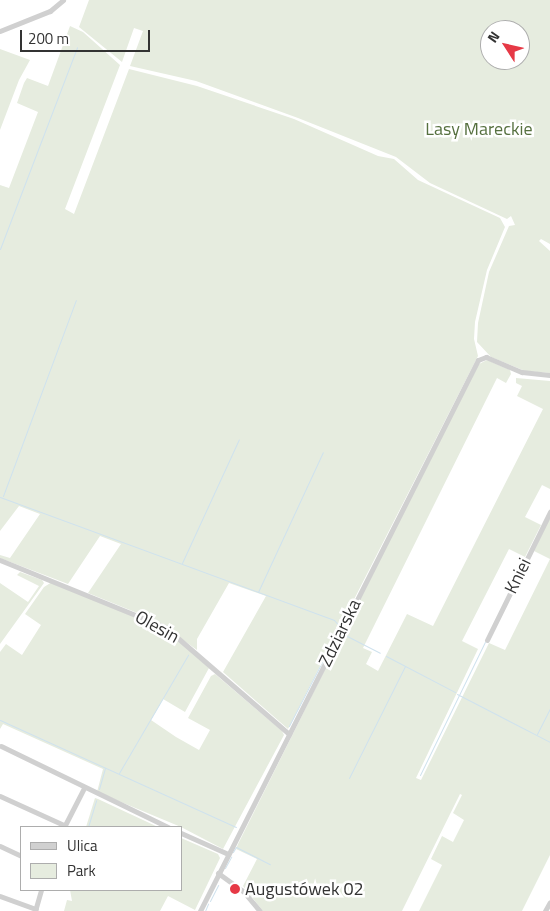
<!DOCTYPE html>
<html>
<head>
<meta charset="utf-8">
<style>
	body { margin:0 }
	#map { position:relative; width:550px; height:911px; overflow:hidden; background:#fff; font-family:"Titillium Web",sans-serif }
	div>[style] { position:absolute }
	.green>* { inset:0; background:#e6ecdf }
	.stream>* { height:1px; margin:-0.5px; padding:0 0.5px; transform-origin:0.5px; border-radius:0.5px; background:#cfe2ee }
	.minor>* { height:5px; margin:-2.5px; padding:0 2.5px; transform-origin:2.5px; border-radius:2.5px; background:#d0d0d0 }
	.dots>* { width:14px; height:14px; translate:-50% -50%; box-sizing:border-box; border:2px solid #fff; border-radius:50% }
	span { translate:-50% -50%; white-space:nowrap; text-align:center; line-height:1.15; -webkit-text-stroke:5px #fff; paint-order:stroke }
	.park-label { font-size:18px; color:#56703f }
	.street-label { font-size:18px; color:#333 }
	.poi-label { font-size:18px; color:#333 }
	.left { translate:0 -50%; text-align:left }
	.legend { position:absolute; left:20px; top:826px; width:162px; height:65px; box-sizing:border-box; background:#fff; border:1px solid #adadad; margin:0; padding:6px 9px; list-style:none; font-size:15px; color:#333 }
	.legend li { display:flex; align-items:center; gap:10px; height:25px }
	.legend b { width:25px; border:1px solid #adadad }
	.north { position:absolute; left:480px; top:20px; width:50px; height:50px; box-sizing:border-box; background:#fff; border:1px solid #adadad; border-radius:50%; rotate:305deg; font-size:14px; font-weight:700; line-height:20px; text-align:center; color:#333 }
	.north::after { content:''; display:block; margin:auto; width:18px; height:22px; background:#e63946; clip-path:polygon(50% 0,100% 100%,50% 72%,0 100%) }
	.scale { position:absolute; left:20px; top:30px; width:130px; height:22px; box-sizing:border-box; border:2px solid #333; border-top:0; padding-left:6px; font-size:15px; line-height:18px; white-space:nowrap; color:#333; -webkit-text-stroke:4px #fff; paint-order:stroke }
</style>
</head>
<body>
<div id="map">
	<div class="green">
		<div style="clip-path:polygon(evenodd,89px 0,550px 0,550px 244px,541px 239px,539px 241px,550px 251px,550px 373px,525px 371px,491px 357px,477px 342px,478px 323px,489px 272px,509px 226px,515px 225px,511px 216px,507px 219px,430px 183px,396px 157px,298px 118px,196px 81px,130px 66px,143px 31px,134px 28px,122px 62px,79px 27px,89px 0,490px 30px,520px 30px,520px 60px,490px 60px,490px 30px)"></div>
		<div style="clip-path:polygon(70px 26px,83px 32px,120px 65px,65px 209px,74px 214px,129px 69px,197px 86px,294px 119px,378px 156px,394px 159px,418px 180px,500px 218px,505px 227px,487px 270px,475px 322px,474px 339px,478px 356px,288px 729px,223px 672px,266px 596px,229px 583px,197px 639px,197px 650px,157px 621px,88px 593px,121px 544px,100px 536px,68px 584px,0 558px,0 555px,10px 558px,40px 514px,19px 506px,0 531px,0 185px,9px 188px,38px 112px,17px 103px,24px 83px,27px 78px,48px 86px)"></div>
		<div style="clip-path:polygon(0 49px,30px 60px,19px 80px,0 130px)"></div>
		<div style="clip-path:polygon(487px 360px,510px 370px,511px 374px,506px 383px,497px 378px,363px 648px,372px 652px,366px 664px,378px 671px,407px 614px,433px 626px,543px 409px,517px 396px,522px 386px,516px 383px,516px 378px,550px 381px,550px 489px,542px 485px,525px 517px,541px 525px,525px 557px,509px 549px,462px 641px,478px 649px,416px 778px,421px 780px,489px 643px,505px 650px,550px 559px,550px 855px,522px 911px,419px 911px,442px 865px,431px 859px,442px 836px,453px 842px,464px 820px,453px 813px,462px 795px,460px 794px,402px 911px,263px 911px,243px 886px,257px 859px,236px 849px,238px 844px,477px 365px)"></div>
		<div style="clip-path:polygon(549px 519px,550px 520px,550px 559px,534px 551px)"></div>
		<div style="clip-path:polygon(20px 572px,42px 580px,44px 583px,0 644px,0 583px,28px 602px,39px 586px,17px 575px)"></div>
		<div style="clip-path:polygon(52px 582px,168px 631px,209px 668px,185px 712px,163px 699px,151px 720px,176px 737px,199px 750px,210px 730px,188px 718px,211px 676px,215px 674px,282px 731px,284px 735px,223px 849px,181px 827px,97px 792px,103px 769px,3px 724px,0 729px,0 652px,6px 644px,22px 655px,41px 625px,25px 614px,44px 587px)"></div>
		<div style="clip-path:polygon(95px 798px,98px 799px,158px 827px,86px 827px)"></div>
		<div style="clip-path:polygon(181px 838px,218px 854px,220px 858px,195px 910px,168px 896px,160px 911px,64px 911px,67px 900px,72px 901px,70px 890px,181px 890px)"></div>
	</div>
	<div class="stream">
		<div style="left:0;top:249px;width:216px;rotate:-69.1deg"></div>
		<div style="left:3px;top:496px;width:209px;rotate:-69.6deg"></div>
		<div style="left:0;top:497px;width:356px;rotate:20.2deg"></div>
		<div style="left:334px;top:620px;width:9px;rotate:49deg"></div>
		<div style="left:340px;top:627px;width:4px;rotate:117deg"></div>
		<div style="left:338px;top:631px;width:107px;rotate:117.3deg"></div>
		<div style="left:182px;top:563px;width:136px;rotate:-65.3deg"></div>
		<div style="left:258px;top:592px;width:154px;rotate:-65.1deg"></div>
		<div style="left:345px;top:635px;width:39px;rotate:27deg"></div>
		<div style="left:386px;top:656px;width:78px;rotate:27.6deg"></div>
		<div style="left:457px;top:694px;width:105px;rotate:27.3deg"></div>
		<div style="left:0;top:720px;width:259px;rotate:24.4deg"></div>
		<div style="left:537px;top:734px;width:29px;rotate:-63deg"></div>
		<div style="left:119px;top:773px;width:137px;rotate:-59.7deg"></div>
		<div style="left:420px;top:775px;width:148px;rotate:-64deg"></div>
		<div style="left:349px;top:778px;width:125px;rotate:-63.4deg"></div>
		<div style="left:99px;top:789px;width:22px;rotate:-74deg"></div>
		<div style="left:88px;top:827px;width:28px;rotate:-73deg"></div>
		<div style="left:233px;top:852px;width:6px;rotate:-59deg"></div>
		<div style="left:236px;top:847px;width:38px;rotate:27deg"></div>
		<div style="left:225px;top:868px;width:13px;rotate:-61deg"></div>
		<div style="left:210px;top:901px;width:18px;rotate:-63deg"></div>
		<div style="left:205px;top:911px;width:8px;rotate:-67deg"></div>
	</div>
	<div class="minor">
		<div style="left:0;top:31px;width:54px;rotate:-21.8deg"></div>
		<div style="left:50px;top:11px;width:17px;rotate:-40deg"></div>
		<div style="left:0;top:560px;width:178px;rotate:22.1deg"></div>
		<div style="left:165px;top:627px;width:164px;rotate:40.8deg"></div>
		<div style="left:487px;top:640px;width:143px;rotate:-63.8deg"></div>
		<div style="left:1px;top:746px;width:186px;rotate:25.9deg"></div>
		<div style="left:0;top:796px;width:70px;rotate:24.4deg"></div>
		<div style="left:64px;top:827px;width:44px;rotate:-62.9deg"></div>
		<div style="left:181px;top:833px;width:51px;rotate:24.1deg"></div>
		<div style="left:0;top:846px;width:23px;rotate:25deg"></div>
		<div style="left:218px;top:873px;width:31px;rotate:36deg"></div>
		<div style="left:243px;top:891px;width:26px;rotate:50deg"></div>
		<div style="left:0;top:896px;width:38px;rotate:20deg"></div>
		<div style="left:35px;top:911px;width:22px;rotate:-74deg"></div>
		<div style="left:200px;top:911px;width:617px;rotate:-63.23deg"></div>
		<div style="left:478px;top:360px;width:9px;rotate:-21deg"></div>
		<div style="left:486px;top:357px;width:39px;rotate:23deg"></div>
		<div style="left:522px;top:372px;width:28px;rotate:6deg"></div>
		<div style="left:545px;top:911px;width:10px;rotate:-61deg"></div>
	</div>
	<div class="dots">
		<div style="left:235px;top:889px;background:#e63946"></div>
	</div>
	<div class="park-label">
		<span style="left:479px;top:129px">Lasy Mareckie</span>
	</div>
	<div class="street-label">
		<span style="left:518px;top:576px;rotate:-64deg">Kniei</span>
		<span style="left:157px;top:627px;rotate:29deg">Olesin</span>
		<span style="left:340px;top:633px;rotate:-64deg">Zdziarska</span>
	</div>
	<div class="poi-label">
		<span class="left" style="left:245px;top:889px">Augustówek 02</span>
	</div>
	<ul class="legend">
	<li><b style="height:6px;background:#d0d0d0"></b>Ulica</li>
	<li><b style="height:14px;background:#e6ecdf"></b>Park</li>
	</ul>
	<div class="north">N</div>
	<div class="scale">200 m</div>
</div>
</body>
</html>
